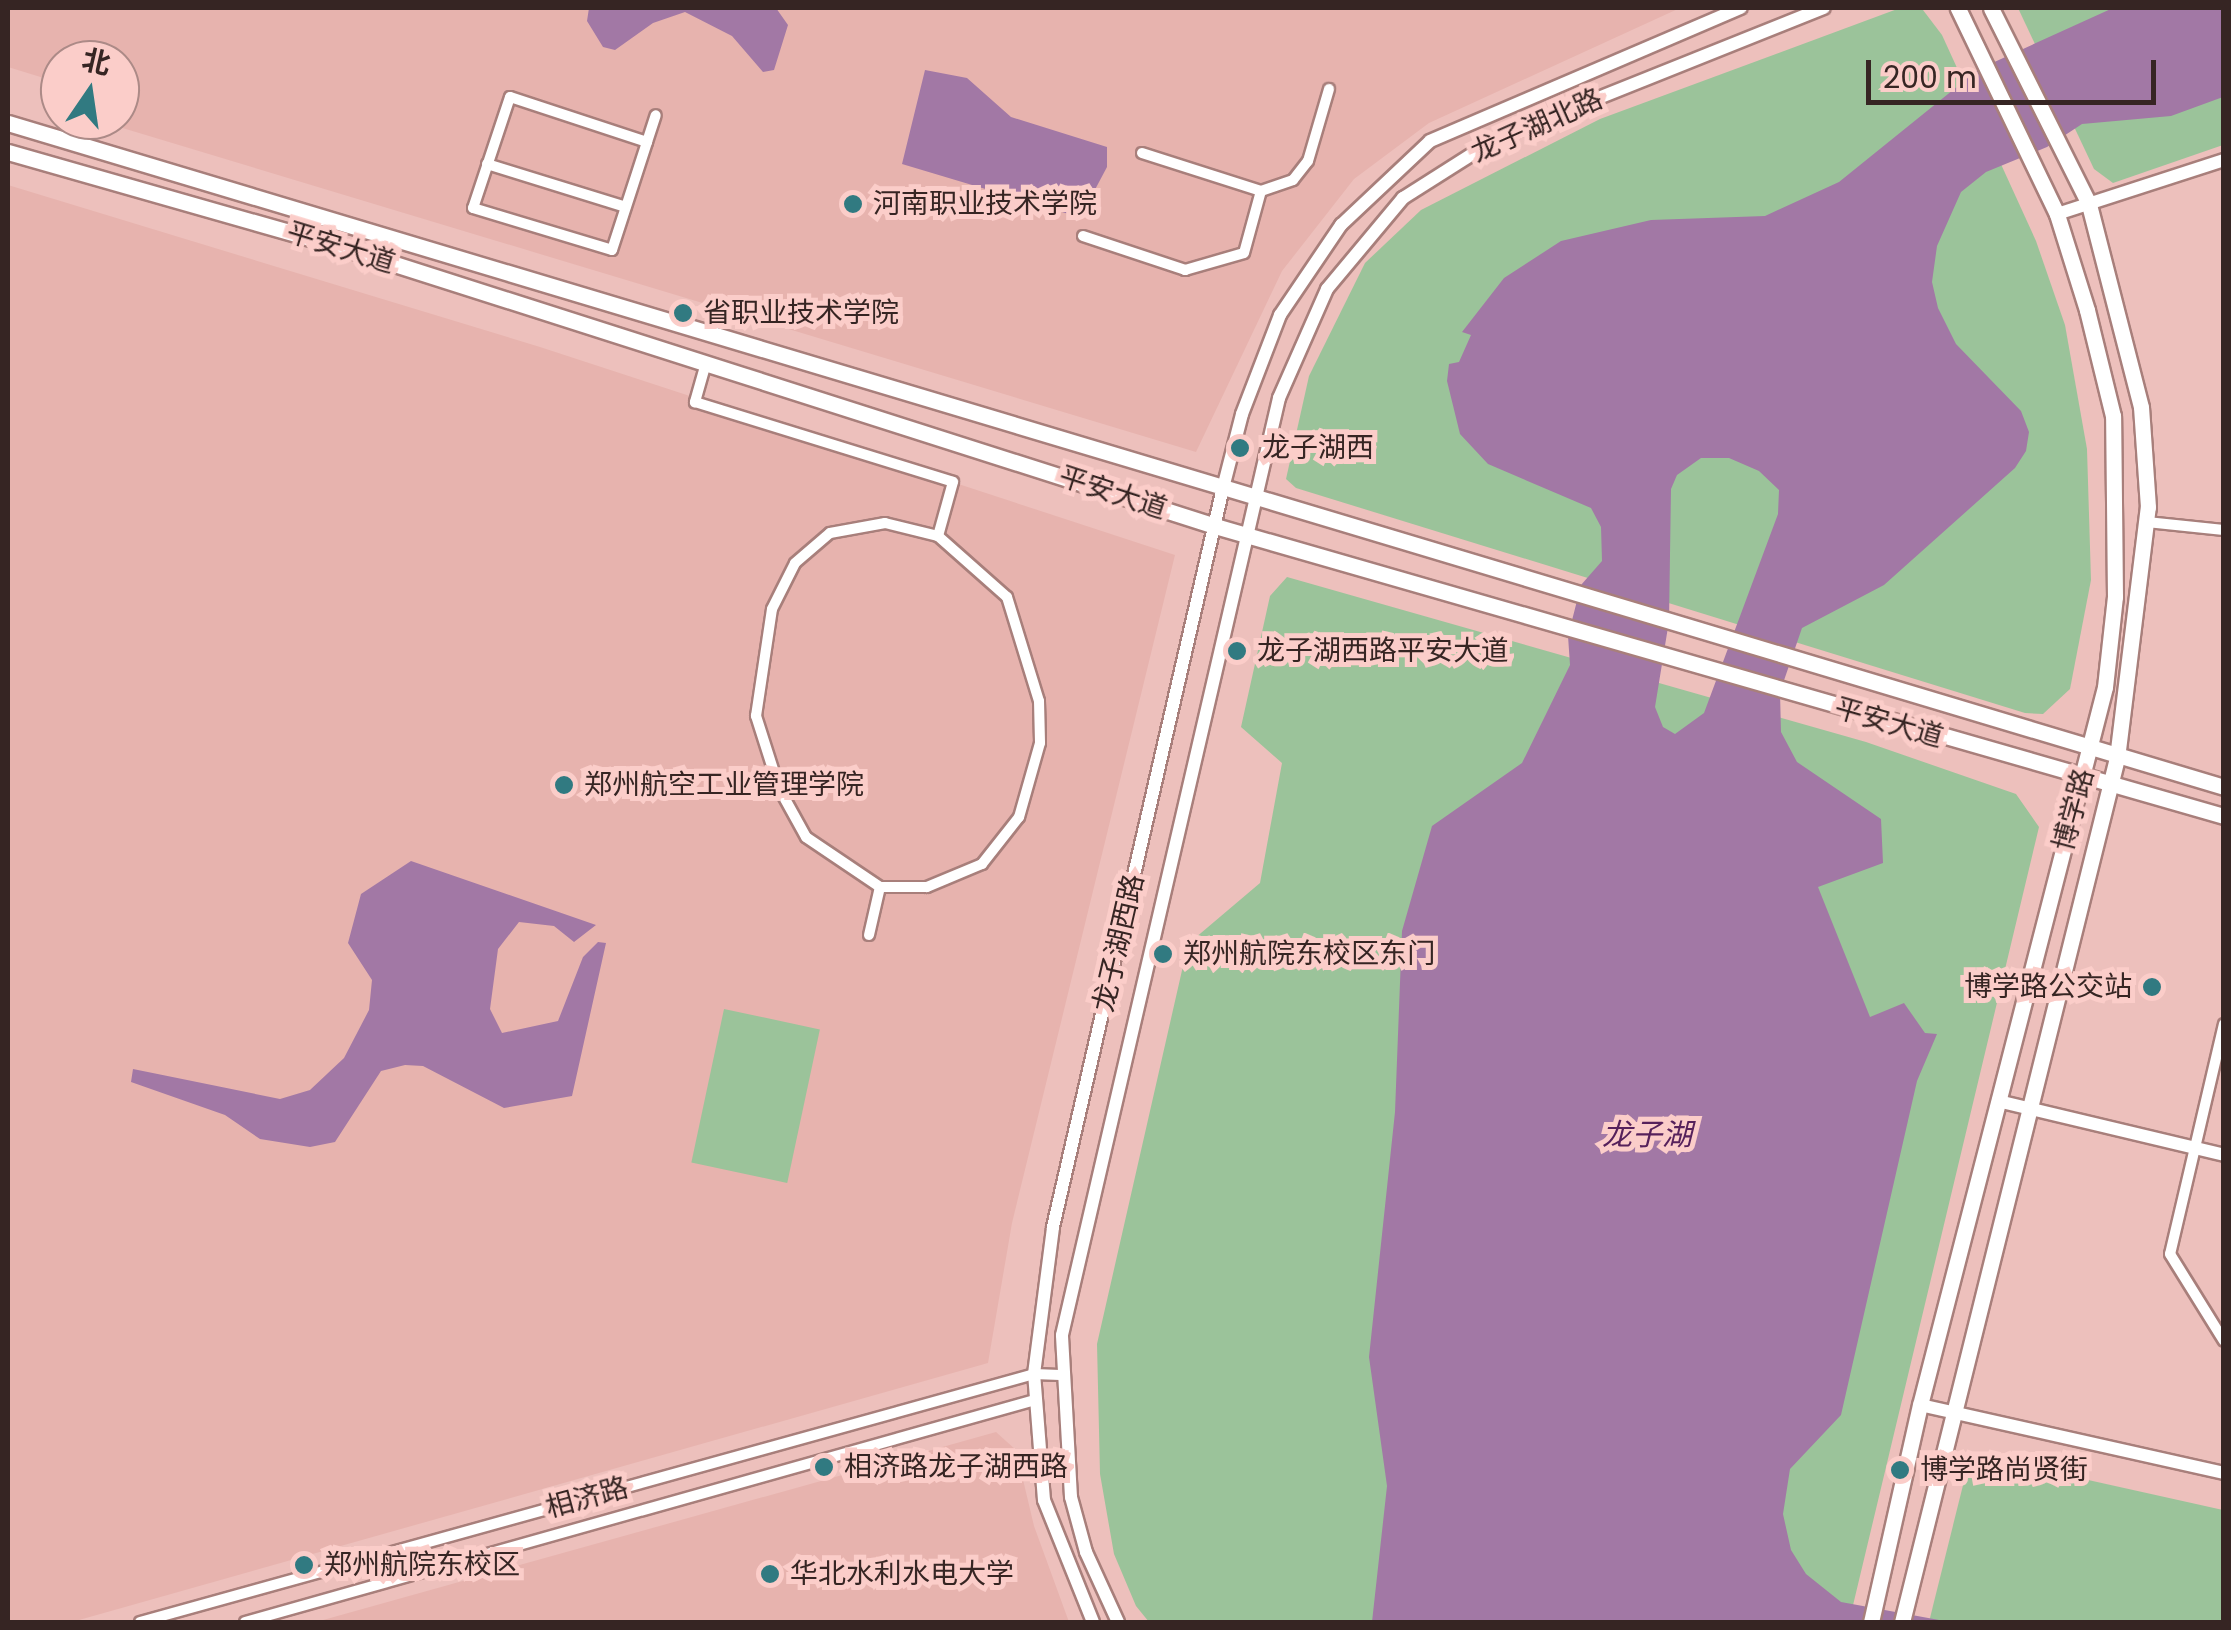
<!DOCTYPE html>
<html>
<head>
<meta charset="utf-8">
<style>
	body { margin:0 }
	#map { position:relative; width:2231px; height:1630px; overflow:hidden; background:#edc0bc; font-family:Poppins,"Noto Sans SC",sans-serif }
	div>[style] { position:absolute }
	.built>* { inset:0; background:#e7b3ae }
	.green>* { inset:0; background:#9bc39a; transform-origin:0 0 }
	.water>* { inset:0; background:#a278a5 }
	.roads { filter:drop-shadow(2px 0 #a87f7b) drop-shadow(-2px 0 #a87f7b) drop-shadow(0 2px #a87f7b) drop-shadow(0 -2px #a87f7b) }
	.minor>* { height:10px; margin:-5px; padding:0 5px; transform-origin:5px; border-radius:5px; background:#fff }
	.tertiary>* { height:12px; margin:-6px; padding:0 6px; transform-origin:6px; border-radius:6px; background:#fff }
	.secondary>* { height:15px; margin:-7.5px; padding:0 7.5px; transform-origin:7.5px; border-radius:7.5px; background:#fff }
	.dots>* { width:28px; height:28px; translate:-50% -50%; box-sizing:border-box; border:5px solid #fbcdc9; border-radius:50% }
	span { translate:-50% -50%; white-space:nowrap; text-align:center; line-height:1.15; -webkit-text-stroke:10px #fbcdc9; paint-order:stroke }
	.street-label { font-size:28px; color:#362523 }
	.poi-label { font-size:28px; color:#362523 }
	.left { translate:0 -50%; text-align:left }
	.right { translate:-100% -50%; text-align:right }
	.water-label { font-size:30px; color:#56215b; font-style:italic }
	.frame { position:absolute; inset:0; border:10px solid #362523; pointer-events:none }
	.north { position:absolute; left:40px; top:40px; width:100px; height:100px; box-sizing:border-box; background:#fbcdc9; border:2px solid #ac8a87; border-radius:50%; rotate:13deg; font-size:28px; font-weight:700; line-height:40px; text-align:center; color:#362523 }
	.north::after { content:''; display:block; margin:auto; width:35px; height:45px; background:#317a81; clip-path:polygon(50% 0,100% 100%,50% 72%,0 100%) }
	.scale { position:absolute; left:1866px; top:60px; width:290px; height:45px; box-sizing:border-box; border:5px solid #362523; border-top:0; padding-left:12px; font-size:30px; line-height:35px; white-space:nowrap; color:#362523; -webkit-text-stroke:8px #fbcdc9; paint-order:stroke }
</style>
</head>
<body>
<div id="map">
	<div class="built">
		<div style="clip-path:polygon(8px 8px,1680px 8px,1429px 123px,1354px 179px,1282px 271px,1196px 452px,96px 120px,120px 120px,120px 60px,60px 60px,60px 83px,8px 67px)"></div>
		<div style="clip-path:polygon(8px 185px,540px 347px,1175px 555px,1012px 1223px,988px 1363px,72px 1622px,8px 1622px)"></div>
		<div style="clip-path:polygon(996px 1432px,1016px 1450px,1034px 1526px,1069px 1622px,316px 1622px)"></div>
	</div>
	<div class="green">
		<div style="clip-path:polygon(1900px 8px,1923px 10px,1942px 35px,2036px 241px,2065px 325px,2087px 449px,2091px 580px,2070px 689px,2043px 714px,2025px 713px,1296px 488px,1286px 479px,1309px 376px,1365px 263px,1421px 210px,1600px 119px)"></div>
		<div style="clip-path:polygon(2018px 8px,2223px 8px,2223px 145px,2113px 183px,2094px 169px)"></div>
		<div style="clip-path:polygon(1287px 577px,1866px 742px,2016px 794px,2039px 827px,1849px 1622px,1149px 1622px,1136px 1606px,1114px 1554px,1100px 1474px,1097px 1344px,1188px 944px,1260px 883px,1282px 763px,1241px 727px,1270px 596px)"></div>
		<div style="left:724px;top:1009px;width:98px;height:157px;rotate:12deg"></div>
		<div style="clip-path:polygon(1981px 1456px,2223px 1510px,2223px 1622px,1929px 1622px,1969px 1461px)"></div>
	</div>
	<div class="water">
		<div style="clip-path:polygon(589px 8px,776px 8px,788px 25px,774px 70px,763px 72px,732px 36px,685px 12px,653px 23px,615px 50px,603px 47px,587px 21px)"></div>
		<div style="clip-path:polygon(evenodd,2113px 8px,2223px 8px,2223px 97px,2171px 116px,2082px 124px,2047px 147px,1986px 172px,1961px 192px,1937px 246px,1932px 282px,1938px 308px,1956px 344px,2021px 411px,2029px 432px,2026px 451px,2015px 468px,1884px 585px,1802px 628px,1780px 692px,1781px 732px,1797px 762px,1881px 819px,1883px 863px,1818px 887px,1870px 1017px,1904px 1003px,1925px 1033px,1937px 1034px,1917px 1081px,1841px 1415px,1790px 1469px,1783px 1514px,1791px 1550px,1806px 1574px,1841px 1602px,1950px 1622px,1372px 1622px,1387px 1486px,1369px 1357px,1395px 1112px,1402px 931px,1432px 826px,1522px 763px,1570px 665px,1568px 636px,1581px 585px,1602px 561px,1601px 527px,1591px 508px,1488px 464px,1460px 434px,1447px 381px,1449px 364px,1459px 362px,1471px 335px,1462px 332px,1504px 278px,1561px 241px,1651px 220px,1765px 216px,1839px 182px,1979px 69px,2113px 8px,1701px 458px,1729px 458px,1759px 471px,1779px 490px,1778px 514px,1704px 713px,1675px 734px,1663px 727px,1655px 707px,1669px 621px,1671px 489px,1677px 475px,1701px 458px)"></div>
		<div style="clip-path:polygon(925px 70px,967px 78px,1011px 117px,1107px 147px,1107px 167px,1090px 199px,1072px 215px,902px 164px)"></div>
		<div style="clip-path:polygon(411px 861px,596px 925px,574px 942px,554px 926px,519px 922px,498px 949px,490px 1009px,502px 1033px,558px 1021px,583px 957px,598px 942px,606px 943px,572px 1096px,504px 1108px,423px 1066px,405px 1065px,381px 1071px,335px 1142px,310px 1147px,260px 1139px,225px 1115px,131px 1082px,133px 1069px,280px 1099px,310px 1090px,344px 1058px,369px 1010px,372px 980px,348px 943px,361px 894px)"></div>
	</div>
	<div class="roads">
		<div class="minor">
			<div style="left:647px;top:142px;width:144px;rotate:-161.8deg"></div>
			<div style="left:510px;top:97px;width:117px;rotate:108.4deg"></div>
			<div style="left:473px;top:208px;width:145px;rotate:16.8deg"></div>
			<div style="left:612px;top:250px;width:114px;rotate:-72deg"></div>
			<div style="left:647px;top:142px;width:28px;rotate:-72deg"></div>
			<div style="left:1142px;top:153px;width:125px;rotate:17.7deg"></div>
			<div style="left:1261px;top:191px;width:34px;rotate:-19deg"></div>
			<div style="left:1293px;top:180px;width:24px;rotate:-52deg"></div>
			<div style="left:1308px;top:161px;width:75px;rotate:-73.7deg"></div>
			<div style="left:487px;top:164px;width:145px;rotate:17.2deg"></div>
			<div style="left:1083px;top:236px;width:108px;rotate:18.4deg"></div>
			<div style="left:1185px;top:270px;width:61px;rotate:-16.1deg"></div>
			<div style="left:1244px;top:253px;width:64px;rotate:-74.7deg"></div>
			<div style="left:706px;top:363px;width:41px;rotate:105.8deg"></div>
			<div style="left:695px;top:402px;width:270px;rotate:17.2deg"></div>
			<div style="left:953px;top:482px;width:56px;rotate:105.5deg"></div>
			<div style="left:2147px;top:522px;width:77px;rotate:5.9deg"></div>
			<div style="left:869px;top:935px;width:49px;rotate:-77.1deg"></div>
			<div style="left:880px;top:887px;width:89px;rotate:-146deg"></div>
			<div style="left:806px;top:837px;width:56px;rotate:-118.9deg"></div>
			<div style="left:779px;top:788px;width:76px;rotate:-107.7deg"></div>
			<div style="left:756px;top:716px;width:108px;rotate:-81.5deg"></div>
			<div style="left:772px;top:609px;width:51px;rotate:-63.4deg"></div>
			<div style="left:795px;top:563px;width:46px;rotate:-40.6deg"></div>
			<div style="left:830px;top:533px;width:56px;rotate:-10.3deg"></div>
			<div style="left:885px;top:523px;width:55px;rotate:13.8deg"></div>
			<div style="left:938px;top:536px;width:92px;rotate:41.5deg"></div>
			<div style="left:1007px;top:597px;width:109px;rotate:72.9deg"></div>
			<div style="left:1039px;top:701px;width:42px;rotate:88.6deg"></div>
			<div style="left:1040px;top:743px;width:77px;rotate:105.8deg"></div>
			<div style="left:1019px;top:817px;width:60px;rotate:128.2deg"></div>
			<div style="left:982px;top:864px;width:60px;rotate:157.3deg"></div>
			<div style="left:927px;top:887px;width:47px;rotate:180deg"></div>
			<div style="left:2224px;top:1024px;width:236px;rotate:103.2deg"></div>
			<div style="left:2170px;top:1254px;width:102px;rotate:58.2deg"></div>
			<div style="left:140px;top:1622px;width:928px;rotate:-15.5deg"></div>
			<div style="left:1034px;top:1374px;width:26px;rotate:2deg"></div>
			<div style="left:245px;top:1622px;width:821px;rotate:-15.7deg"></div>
		</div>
		<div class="tertiary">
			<div style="left:2057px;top:214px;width:176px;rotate:-17.9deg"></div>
			<div style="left:1998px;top:1101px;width:232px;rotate:13.4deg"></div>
			<div style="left:1920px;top:1405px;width:312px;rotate:12.6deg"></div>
			<div style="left:1093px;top:1622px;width:131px;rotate:-111.9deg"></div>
			<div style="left:1044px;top:1500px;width:126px;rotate:-94.5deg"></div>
			<div style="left:1034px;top:1374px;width:148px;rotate:-82.6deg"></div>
			<div style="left:1053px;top:1227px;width:758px;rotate:-77.05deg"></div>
			<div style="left:1223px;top:488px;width:76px;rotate:-75.6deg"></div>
			<div style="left:1242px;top:414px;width:106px;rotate:-69deg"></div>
			<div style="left:1280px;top:315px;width:109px;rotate:-55.9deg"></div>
			<div style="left:1341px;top:225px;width:122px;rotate:-43.3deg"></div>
			<div style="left:1430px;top:141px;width:338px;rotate:-23.2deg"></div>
			<div style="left:1118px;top:1622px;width:77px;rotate:-114.6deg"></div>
			<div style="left:1086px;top:1552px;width:57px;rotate:-105.3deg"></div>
			<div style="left:1071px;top:1497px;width:162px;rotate:-93.2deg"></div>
			<div style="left:1062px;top:1335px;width:962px;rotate:-76.96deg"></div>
			<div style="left:1279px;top:398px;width:119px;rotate:-66.2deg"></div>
			<div style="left:1327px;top:289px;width:119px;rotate:-50.1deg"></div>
			<div style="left:1403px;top:198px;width:110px;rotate:-32.4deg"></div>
			<div style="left:1496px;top:139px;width:353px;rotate:-21.8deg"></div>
		</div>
		<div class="secondary">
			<div style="left:8px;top:123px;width:2313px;rotate:16.68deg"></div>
			<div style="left:8px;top:152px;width:337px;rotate:15.9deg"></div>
			<div style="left:332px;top:244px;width:927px;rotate:17.71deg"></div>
			<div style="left:1215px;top:526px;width:1050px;rotate:16.04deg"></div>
			<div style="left:1871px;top:1622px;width:222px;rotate:-77.3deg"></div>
			<div style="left:1920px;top:1405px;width:741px;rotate:-75.55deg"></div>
			<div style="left:2105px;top:687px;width:91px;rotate:-83.7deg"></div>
			<div style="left:2115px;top:597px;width:181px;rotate:-90.6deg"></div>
			<div style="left:2113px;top:416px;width:109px;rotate:-103.8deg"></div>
			<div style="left:2087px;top:310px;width:101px;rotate:-107.4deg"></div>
			<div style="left:2057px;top:214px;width:229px;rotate:-115.7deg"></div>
			<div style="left:1902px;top:1622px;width:890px;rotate:-76.03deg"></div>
			<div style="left:2117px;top:758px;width:253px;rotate:-83deg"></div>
			<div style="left:2148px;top:507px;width:100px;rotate:-94deg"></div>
			<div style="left:2141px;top:407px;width:210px;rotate:-104.4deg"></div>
			<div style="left:2089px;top:204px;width:219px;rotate:-116.6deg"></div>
		</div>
	</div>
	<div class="dots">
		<div style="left:853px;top:204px;background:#317a81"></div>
		<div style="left:683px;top:313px;background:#317a81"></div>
		<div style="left:1240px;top:448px;background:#317a81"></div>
		<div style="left:1237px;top:651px;background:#317a81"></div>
		<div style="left:564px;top:785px;background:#317a81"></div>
		<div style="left:1163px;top:954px;background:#317a81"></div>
		<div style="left:2152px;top:987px;background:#317a81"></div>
		<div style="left:824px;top:1467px;background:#317a81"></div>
		<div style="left:1900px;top:1470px;background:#317a81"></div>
		<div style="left:304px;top:1565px;background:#317a81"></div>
		<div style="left:770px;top:1574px;background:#317a81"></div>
	</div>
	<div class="street-label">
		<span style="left:1537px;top:126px;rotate:-24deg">龙子湖北路</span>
		<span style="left:341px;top:248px;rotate:17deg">平安大道</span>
		<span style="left:1113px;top:493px;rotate:18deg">平安大道</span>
		<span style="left:1889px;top:723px;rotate:16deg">平安大道</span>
		<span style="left:2074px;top:810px;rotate:-75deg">博学路</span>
		<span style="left:1119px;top:943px;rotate:-77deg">龙子湖西路</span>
		<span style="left:587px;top:1498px;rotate:-15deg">相济路</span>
	</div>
	<div class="poi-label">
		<span class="left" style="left:873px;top:204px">河南职业技术学院</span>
		<span class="left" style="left:703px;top:313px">省职业技术学院</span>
		<span class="left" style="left:1262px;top:448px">龙子湖西</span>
		<span class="left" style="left:1257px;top:651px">龙子湖西路平安大道</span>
		<span class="left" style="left:584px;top:785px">郑州航空工业管理学院</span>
		<span class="left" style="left:1183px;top:954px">郑州航院东校区东门</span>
		<span class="right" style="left:2132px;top:987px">博学路公交站</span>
		<span class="left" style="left:844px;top:1467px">相济路龙子湖西路</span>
		<span class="left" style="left:1920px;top:1470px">博学路尚贤街</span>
		<span class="left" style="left:324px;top:1565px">郑州航院东校区</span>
		<span class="left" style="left:790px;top:1574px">华北水利水电大学</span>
	</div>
	<div class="water-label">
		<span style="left:1647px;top:1135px">龙子湖</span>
	</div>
	<div class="frame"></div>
	<div class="north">北</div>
	<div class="scale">200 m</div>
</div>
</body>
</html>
